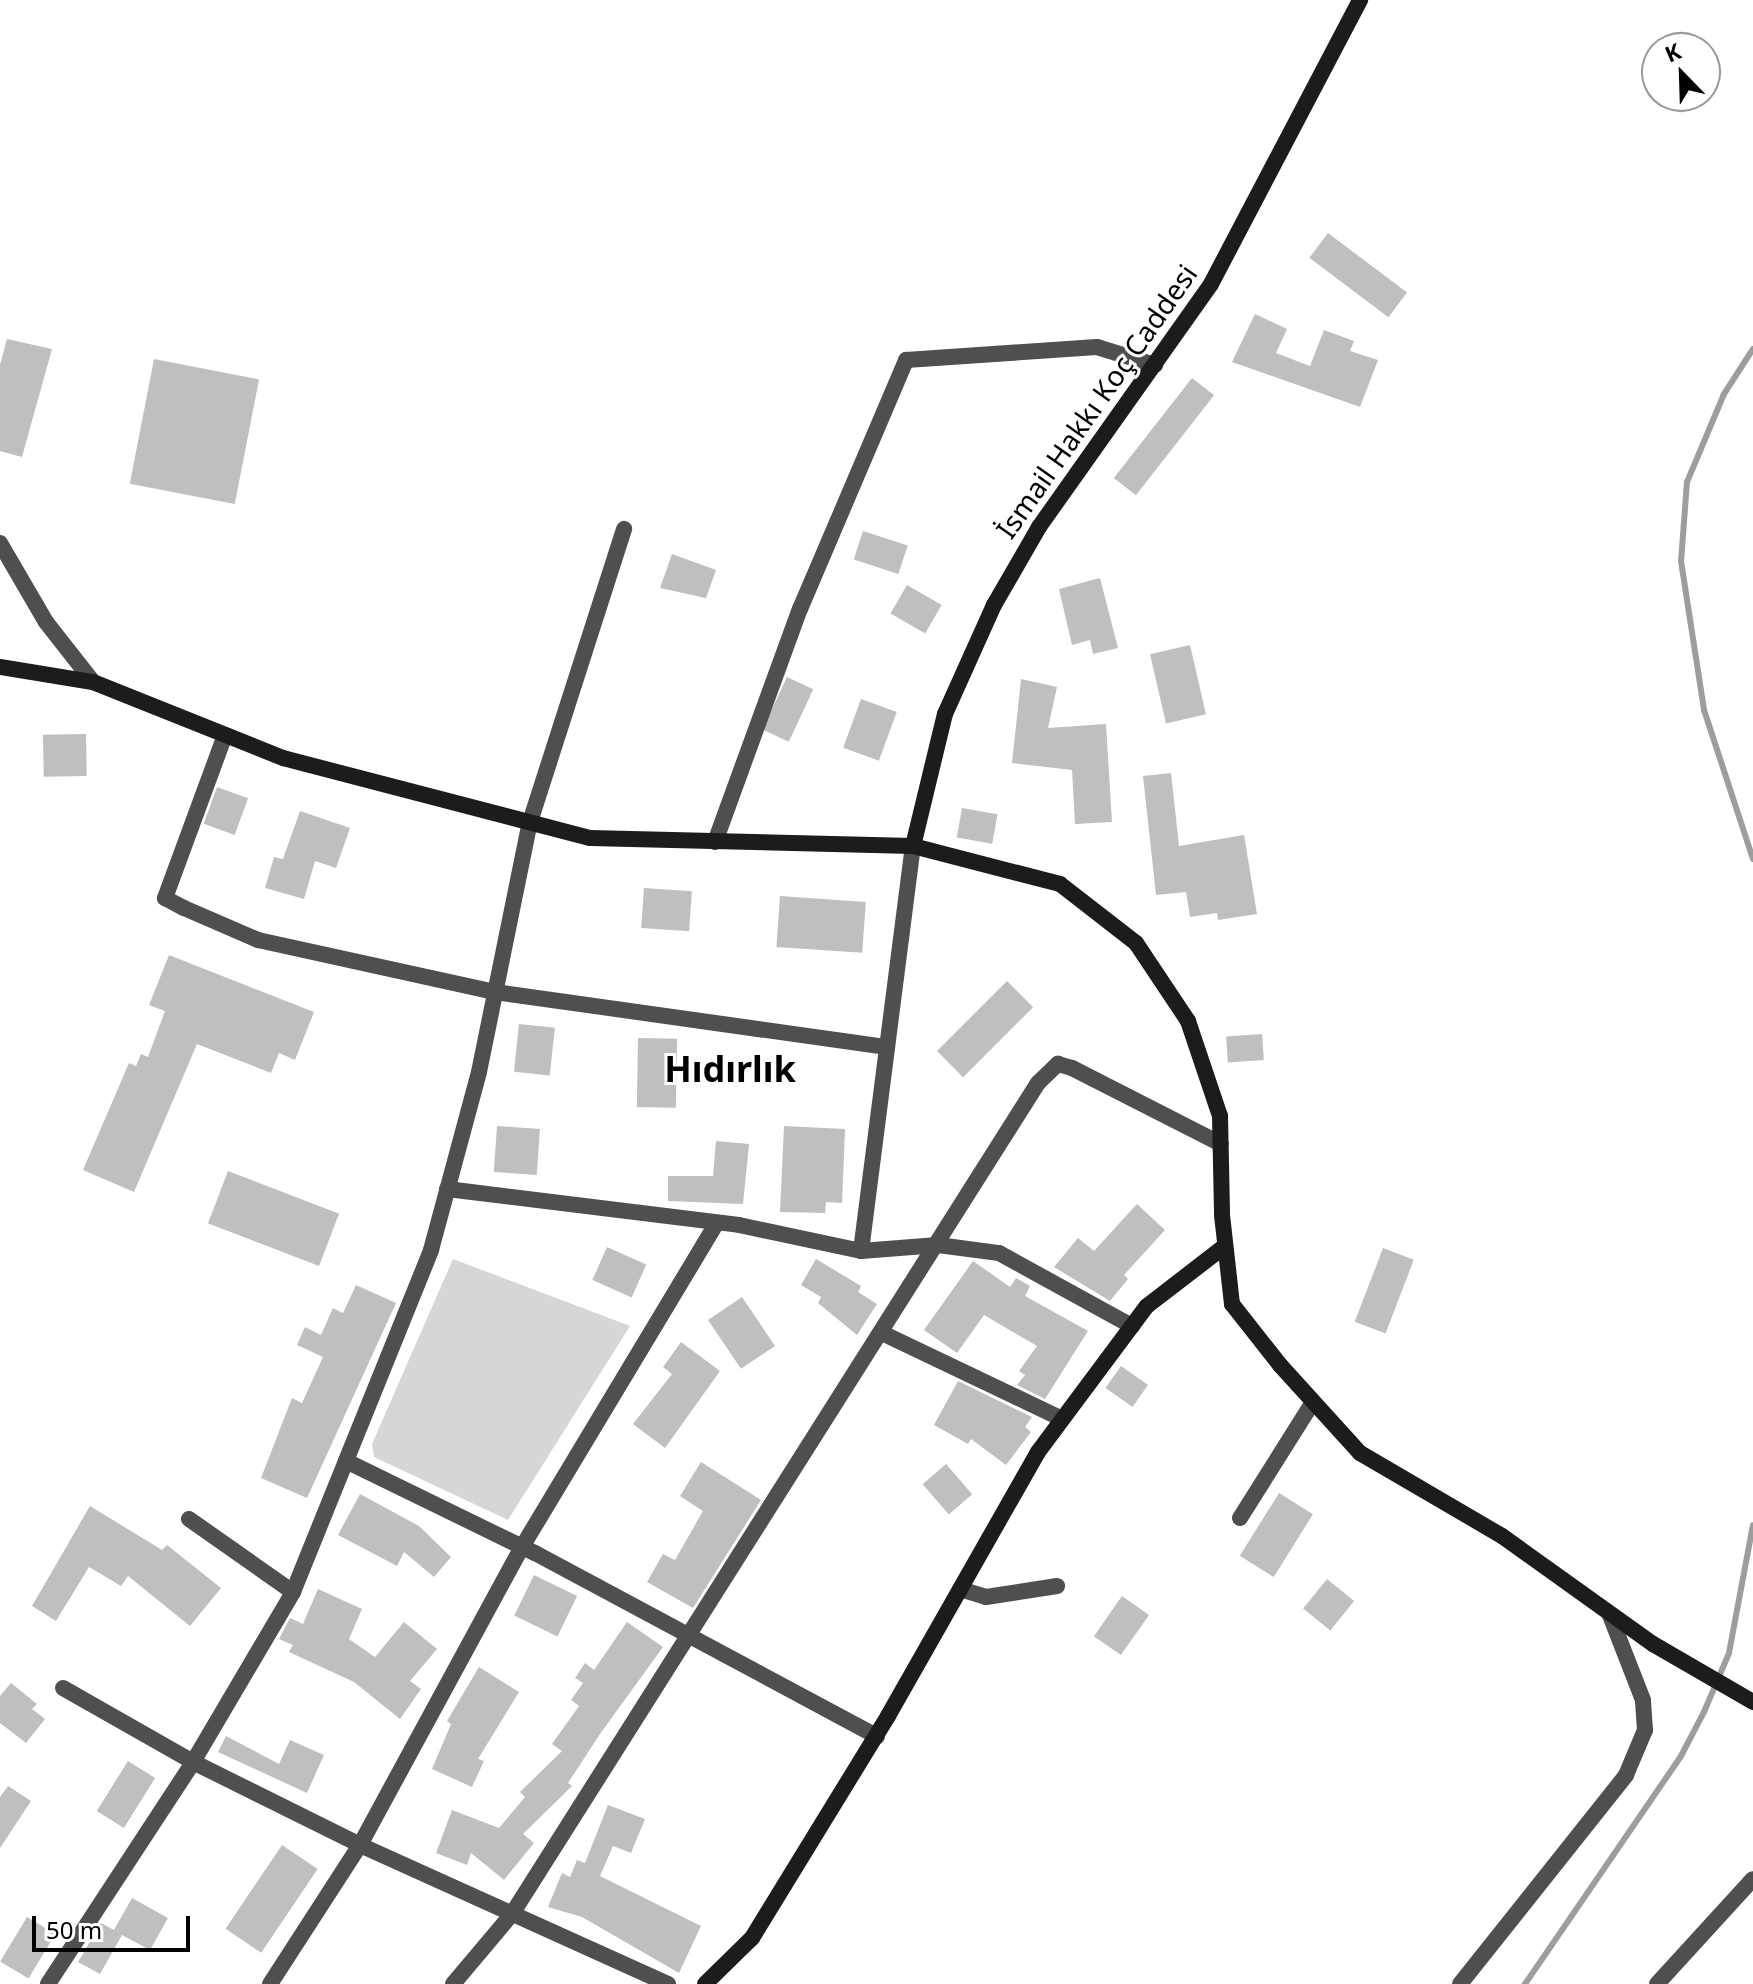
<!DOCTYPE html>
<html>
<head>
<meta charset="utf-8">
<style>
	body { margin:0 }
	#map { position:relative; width:1753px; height:1984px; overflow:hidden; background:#fff; font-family:"Noto Sans",sans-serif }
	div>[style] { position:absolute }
	.green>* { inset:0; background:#d6d6d6 }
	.stream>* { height:6px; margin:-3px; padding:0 3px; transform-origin:3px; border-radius:3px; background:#9d9d9d }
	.building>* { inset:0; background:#bfbfbf; transform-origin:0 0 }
	.street>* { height:16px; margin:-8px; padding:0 8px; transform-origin:8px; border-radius:8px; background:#4f4f4f }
	.secondary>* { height:16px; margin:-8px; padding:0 8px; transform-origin:8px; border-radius:8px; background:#1c1c1c }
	span { translate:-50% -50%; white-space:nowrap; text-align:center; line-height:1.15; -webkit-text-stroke:6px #fff; paint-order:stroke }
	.street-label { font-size:28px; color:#000 }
	.district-label { font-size:36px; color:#000; font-weight:700 }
	.north { position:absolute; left:1641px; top:32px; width:80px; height:80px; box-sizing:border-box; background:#fff; border:2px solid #999; border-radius:50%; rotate:337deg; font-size:22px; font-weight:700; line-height:32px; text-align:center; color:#000 }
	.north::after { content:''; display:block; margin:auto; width:28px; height:36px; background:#000; clip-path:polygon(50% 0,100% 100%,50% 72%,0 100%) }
	.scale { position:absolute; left:32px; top:1916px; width:158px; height:36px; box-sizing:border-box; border:4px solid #000; border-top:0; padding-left:10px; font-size:24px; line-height:28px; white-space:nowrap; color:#000; -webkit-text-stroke:6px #fff; paint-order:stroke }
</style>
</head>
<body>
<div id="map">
	<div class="green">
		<div style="clip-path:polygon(453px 1259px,630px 1326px,508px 1520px,374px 1457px,372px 1444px)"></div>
	</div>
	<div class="stream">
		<div style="left:1753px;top:349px;width:54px;rotate:122.8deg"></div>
		<div style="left:1724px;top:394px;width:95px;rotate:112.8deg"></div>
		<div style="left:1687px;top:482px;width:79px;rotate:94.3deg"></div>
		<div style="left:1681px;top:561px;width:151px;rotate:81.2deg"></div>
		<div style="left:1704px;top:710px;width:157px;rotate:71.8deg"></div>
		<div style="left:1525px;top:1984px;width:276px;rotate:-55.6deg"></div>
		<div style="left:1681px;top:1756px;width:50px;rotate:-62.4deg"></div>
		<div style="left:1704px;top:1712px;width:64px;rotate:-67deg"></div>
		<div style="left:1729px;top:1653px;width:130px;rotate:-79.4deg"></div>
	</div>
	<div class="building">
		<div style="left:1328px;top:233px;width:99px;height:31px;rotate:37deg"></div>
		<div style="clip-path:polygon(1255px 314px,1287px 329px,1276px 353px,1310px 366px,1324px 330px,1354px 341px,1350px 351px,1378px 360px,1360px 407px,1232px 362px)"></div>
		<div style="clip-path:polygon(7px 339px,52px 349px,22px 457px,0 451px,0 365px)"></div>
		<div style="left:154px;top:359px;width:107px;height:127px;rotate:11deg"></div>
		<div style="left:1192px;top:378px;width:28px;height:127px;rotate:38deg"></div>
		<div style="left:863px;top:531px;width:47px;height:30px;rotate:18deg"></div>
		<div style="clip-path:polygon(672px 554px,716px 570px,706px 598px,660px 588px)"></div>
		<div style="clip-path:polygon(1100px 578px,1118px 648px,1093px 654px,1090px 640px,1072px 645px,1059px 589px)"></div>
		<div style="left:907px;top:585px;width:40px;height:33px;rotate:30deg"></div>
		<div style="left:1190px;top:645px;width:71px;height:41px;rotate:77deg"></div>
		<div style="left:787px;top:677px;width:29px;height:58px;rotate:25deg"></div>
		<div style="clip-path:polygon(1021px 679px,1057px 687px,1048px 728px,1106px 724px,1112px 822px,1075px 824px,1072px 770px,1012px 763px)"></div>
		<div style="left:861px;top:699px;width:38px;height:52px;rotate:20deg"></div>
		<div style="left:86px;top:734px;width:42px;height:43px;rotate:89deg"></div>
		<div style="clip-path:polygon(1171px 773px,1179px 846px,1244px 835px,1257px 914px,1218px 920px,1217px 913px,1190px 917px,1186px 892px,1156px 895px,1143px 776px)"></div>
		<div style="left:217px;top:787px;width:33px;height:39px;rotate:20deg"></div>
		<div style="left:962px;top:808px;width:36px;height:30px;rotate:10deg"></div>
		<div style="clip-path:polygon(300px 811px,350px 828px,336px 868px,315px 861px,304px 899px,265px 888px,274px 857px,283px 859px)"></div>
		<div style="left:644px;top:888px;width:48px;height:40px;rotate:4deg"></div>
		<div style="left:780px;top:896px;width:86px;height:51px;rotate:4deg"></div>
		<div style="clip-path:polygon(169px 955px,314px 1012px,295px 1060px,279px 1053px,271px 1073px,197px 1044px,134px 1192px,83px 1170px,129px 1063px,136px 1066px,141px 1054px,148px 1057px,165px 1011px,149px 1005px)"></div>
		<div style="left:1007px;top:981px;width:37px;height:99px;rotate:45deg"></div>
		<div style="left:519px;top:1024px;width:36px;height:48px;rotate:6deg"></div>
		<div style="left:1262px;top:1034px;width:26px;height:36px;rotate:86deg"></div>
		<div style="left:638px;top:1038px;width:39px;height:69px;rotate:1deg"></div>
		<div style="left:497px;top:1126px;width:43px;height:46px;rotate:4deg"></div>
		<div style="clip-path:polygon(784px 1126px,845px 1129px,842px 1203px,826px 1202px,825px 1213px,780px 1212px)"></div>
		<div style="clip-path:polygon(716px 1141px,749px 1144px,743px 1204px,668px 1201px,668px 1176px,713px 1176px)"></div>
		<div style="left:228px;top:1171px;width:119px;height:56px;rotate:21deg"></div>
		<div style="clip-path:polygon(1137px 1204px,1165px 1230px,1124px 1275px,1128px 1279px,1110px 1301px,1054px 1267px,1078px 1238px,1094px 1251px)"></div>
		<div style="left:607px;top:1247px;width:43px;height:36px;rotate:24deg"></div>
		<div style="left:1383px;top:1248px;width:33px;height:79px;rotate:21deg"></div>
		<div style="clip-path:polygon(816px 1259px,861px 1286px,858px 1292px,877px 1304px,857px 1335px,818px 1303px,821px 1297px,801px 1285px)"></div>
		<div style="clip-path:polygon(973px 1261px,1010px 1287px,1016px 1278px,1030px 1286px,1025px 1296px,1088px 1331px,1045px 1399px,1017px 1385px,1025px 1375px,1019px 1371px,1037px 1346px,984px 1315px,957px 1353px,924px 1330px)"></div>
		<div style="clip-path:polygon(356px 1285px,396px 1303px,307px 1498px,261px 1478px,292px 1398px,302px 1403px,323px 1357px,297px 1345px,305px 1327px,321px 1335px,333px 1308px,343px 1313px)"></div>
		<div style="left:742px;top:1297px;width:59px;height:41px;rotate:56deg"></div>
		<div style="clip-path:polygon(681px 1342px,720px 1371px,665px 1448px,633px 1424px,672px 1374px,663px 1367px)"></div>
		<div style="left:1121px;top:1366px;width:33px;height:27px;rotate:35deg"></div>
		<div style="clip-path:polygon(958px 1381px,1032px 1417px,1025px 1427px,1031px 1432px,1006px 1465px,971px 1439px,968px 1444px,934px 1425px)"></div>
		<div style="clip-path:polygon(701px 1462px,761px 1500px,693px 1608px,647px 1582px,663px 1554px,675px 1560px,703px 1511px,680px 1496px)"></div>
		<div style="left:946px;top:1464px;width:40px;height:31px;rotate:49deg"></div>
		<div style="left:1279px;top:1493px;width:40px;height:74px;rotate:32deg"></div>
		<div style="clip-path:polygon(360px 1494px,419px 1526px,451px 1557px,434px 1577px,404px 1552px,397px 1566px,338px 1535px)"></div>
		<div style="clip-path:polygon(90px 1506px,162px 1550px,167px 1545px,221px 1588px,190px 1626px,128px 1576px,121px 1586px,89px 1567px,56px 1621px,32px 1606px)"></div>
		<div style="left:534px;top:1575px;width:48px;height:45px;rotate:26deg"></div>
		<div style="left:1327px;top:1579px;width:35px;height:38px;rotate:39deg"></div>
		<div style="clip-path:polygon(318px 1589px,362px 1609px,349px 1639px,375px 1657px,404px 1622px,437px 1649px,410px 1681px,421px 1689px,400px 1719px,354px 1682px,289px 1652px,293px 1645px,279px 1639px,290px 1618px,303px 1624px)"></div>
		<div style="left:1122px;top:1596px;width:33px;height:49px;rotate:35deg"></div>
		<div style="clip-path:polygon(627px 1622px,663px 1647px,600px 1734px,568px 1783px,572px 1786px,523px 1834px,534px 1843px,504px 1880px,471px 1853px,467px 1865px,436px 1853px,452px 1810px,499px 1828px,525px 1797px,520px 1792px,562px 1751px,552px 1744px,579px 1706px,571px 1700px,583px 1683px,575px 1678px,585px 1663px,594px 1670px)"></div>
		<div style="clip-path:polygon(479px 1667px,519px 1692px,478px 1759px,484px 1761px,472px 1787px,432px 1769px,451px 1724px,447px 1721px)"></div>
		<div style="clip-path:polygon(11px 1683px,37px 1704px,32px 1709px,45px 1719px,26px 1743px,0 1723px,0 1696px)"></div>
		<div style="clip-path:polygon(226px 1736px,279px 1764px,290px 1740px,324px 1755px,307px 1793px,218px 1752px)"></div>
		<div style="left:128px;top:1761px;width:32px;height:59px;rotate:32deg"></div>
		<div style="clip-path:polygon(8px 1786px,31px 1801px,0 1848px,0 1797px)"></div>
		<div style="clip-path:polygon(608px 1805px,645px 1819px,631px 1853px,613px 1846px,600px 1876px,701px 1926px,679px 1973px,582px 1917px,548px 1907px,562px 1873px,570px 1877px,577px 1860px,585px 1863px)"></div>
		<div style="left:282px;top:1845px;width:43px;height:101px;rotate:34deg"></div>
		<div style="clip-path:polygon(132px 1898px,168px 1918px,150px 1950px,122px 1935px,100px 1974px,78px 1962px,101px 1923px,114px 1930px)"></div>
		<div style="left:27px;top:1917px;width:33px;height:52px;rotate:31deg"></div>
	</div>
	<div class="street">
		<div style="left:0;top:543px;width:91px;rotate:59.8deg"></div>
		<div style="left:46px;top:622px;width:76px;rotate:51.9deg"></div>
		<div style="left:225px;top:735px;width:174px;rotate:110.2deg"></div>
		<div style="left:165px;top:898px;width:21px;rotate:28deg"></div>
		<div style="left:184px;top:908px;width:81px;rotate:23.4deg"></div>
		<div style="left:258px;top:940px;width:243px;rotate:12.4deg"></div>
		<div style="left:495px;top:992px;width:396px;rotate:8deg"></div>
		<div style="left:715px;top:842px;width:248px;rotate:-70deg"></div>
		<div style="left:800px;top:609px;width:271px;rotate:-66.9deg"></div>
		<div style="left:906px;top:360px;width:191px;rotate:-3.9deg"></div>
		<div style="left:1097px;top:347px;width:61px;rotate:17.2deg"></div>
		<div style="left:447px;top:1189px;width:294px;rotate:7deg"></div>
		<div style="left:739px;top:1225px;width:125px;rotate:12deg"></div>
		<div style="left:861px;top:1251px;width:77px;rotate:-4.5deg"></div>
		<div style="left:938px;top:1245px;width:62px;rotate:7.5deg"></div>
		<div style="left:999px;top:1253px;width:152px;rotate:28.8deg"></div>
		<div style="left:861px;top:1251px;width:408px;rotate:-82.7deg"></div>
		<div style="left:882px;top:1333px;width:199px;rotate:25.5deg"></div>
		<div style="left:346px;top:1461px;width:210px;rotate:26deg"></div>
		<div style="left:535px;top:1553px;width:388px;rotate:28.2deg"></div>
		<div style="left:1240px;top:1518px;width:137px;rotate:-57.8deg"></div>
		<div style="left:189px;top:1519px;width:127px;rotate:35.1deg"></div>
		<div style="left:960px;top:1589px;width:27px;rotate:17deg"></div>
		<div style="left:986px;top:1597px;width:72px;rotate:-8.8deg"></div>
		<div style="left:63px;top:1688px;width:150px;rotate:29.6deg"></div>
		<div style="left:193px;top:1762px;width:186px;rotate:26.4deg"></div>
		<div style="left:360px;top:1845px;width:338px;rotate:24.3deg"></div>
		<div style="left:48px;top:1984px;width:265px;rotate:-56.8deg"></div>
		<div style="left:193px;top:1762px;width:197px;rotate:-59.5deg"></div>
		<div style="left:293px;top:1592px;width:369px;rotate:-68deg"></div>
		<div style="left:431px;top:1250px;width:184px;rotate:-74.9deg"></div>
		<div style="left:479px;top:1072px;width:255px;rotate:-78.5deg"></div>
		<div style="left:530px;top:822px;width:308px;rotate:-72.2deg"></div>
		<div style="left:270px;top:1984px;width:166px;rotate:-57.1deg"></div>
		<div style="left:360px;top:1845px;width:339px;rotate:-61.5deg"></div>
		<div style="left:522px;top:1547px;width:378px;rotate:-59deg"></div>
		<div style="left:453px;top:1984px;width:92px;rotate:-49.9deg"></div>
		<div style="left:512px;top:1914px;width:983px;rotate:-57.67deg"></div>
		<div style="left:1038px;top:1083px;width:28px;rotate:-44deg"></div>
		<div style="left:1058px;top:1064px;width:15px;rotate:16deg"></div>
		<div style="left:1072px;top:1068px;width:167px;rotate:27deg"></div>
		<div style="left:1460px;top:1984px;width:267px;rotate:-51.5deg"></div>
		<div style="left:1626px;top:1775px;width:49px;rotate:-67.1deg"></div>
		<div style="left:1645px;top:1730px;width:30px;rotate:-94deg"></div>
		<div style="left:1643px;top:1700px;width:93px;rotate:-111.3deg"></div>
		<div style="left:1657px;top:1984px;width:142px;rotate:-47.6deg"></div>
	</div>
	<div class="secondary">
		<div style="left:0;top:667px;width:94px;rotate:9.2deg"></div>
		<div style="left:93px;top:682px;width:205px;rotate:21.8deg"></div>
		<div style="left:283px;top:758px;width:317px;rotate:14.6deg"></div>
		<div style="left:590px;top:838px;width:323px;rotate:1.4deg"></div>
		<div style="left:913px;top:846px;width:152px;rotate:14.5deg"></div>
		<div style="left:1060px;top:884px;width:96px;rotate:37.8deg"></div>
		<div style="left:1136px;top:943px;width:94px;rotate:56.3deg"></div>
		<div style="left:1188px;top:1021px;width:100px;rotate:71.4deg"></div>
		<div style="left:1220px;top:1116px;width:99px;rotate:88.8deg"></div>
		<div style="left:1222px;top:1215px;width:90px;rotate:83.6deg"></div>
		<div style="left:1232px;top:1304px;width:78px;rotate:51.8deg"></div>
		<div style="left:1280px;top:1365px;width:119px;rotate:47.7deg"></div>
		<div style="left:1360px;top:1453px;width:164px;rotate:30.3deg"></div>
		<div style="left:1502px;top:1536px;width:186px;rotate:35.6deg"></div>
		<div style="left:1653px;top:1644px;width:116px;rotate:30.1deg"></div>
		<div style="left:913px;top:846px;width:136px;rotate:-76.4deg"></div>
		<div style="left:945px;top:714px;width:120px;rotate:-65.8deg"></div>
		<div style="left:994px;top:605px;width:90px;rotate:-60deg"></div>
		<div style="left:1039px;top:527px;width:298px;rotate:-54.7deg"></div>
		<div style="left:1211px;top:284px;width:321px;rotate:-62.3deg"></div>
		<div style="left:705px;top:1984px;width:66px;rotate:-44.4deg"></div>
		<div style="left:752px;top:1938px;width:260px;rotate:-58.5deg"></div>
		<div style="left:888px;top:1716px;width:304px;rotate:-60.4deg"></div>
		<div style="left:1038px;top:1452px;width:182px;rotate:-53.3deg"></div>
		<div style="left:1147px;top:1306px;width:98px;rotate:-37.6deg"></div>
	</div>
	<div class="street-label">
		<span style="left:1096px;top:401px;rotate:-55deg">İsmail Hakkı Koç Caddesi</span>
	</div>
	<div class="district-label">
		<span style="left:730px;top:1069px">Hıdırlık</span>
	</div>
	<div class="north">K</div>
	<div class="scale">50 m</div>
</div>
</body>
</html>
